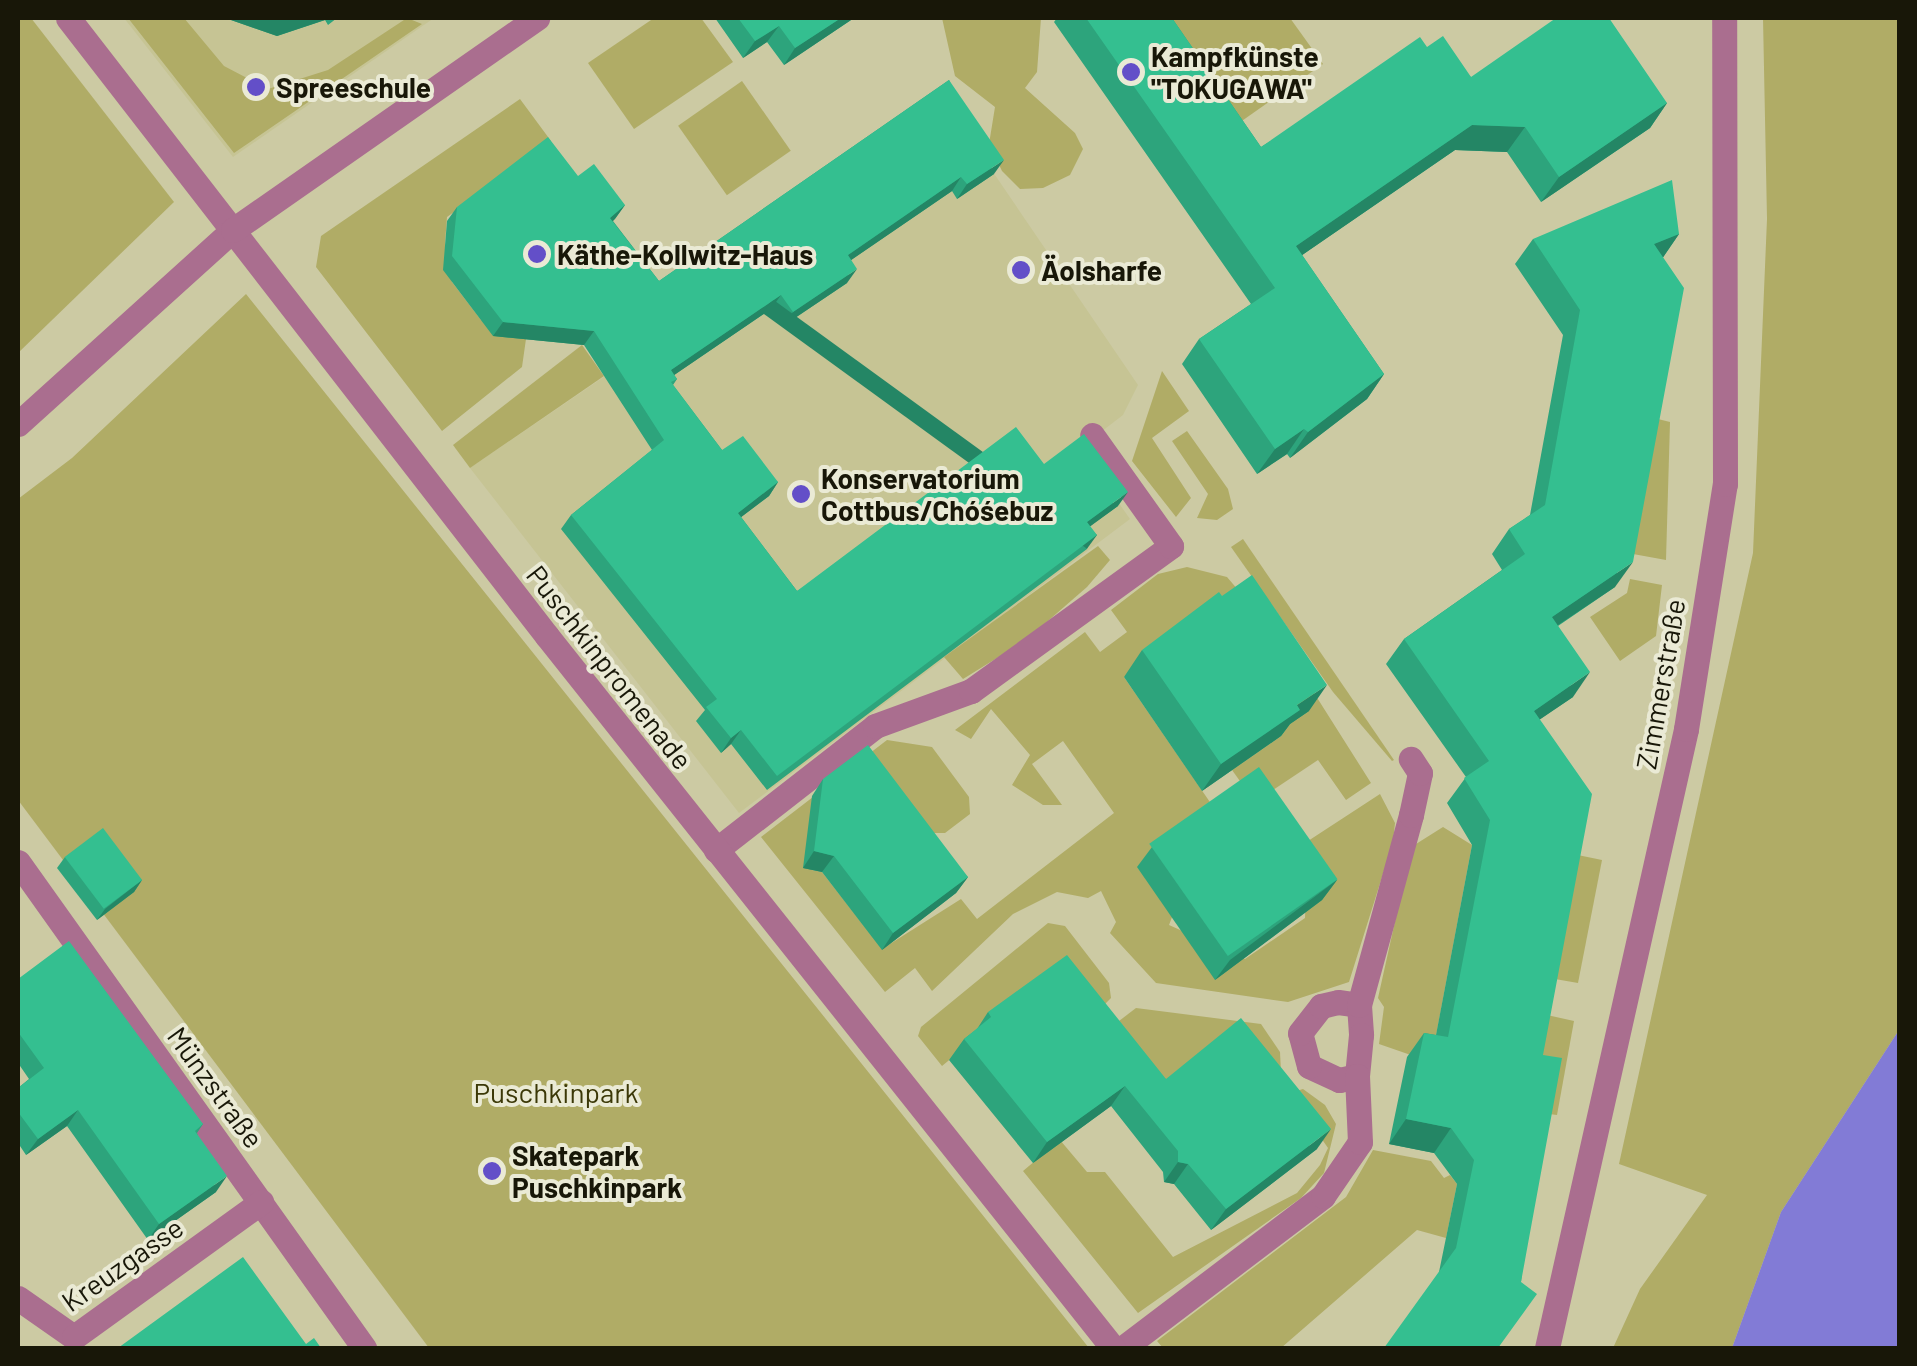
<!DOCTYPE html>
<html>
<head>
<meta charset="utf-8">
<style>
	body { margin:0 }
	#map { position:relative; width:1917px; height:1366px; overflow:hidden; background:#cccaa3; font-family:Barlow,sans-serif }
	div>[style] { position:absolute }
	.built>* { inset:0; background:#c6c494 }
	.green>* { inset:0; background:#b0ac66; transform-origin:0 0 }
	.water>* { inset:0; background:#827bd6 }
	.service>* { height:25px; margin:-12.5px; padding:0 12.5px; transform-origin:12.5px; border-radius:12.5px; background:#aa6e8f }
	.minor>* { height:25px; margin:-12.5px; padding:0 12.5px; transform-origin:12.5px; border-radius:12.5px; background:#aa6e8f }
	.tertiary>* { height:25px; margin:-12.5px; padding:0 12.5px; transform-origin:12.5px; border-radius:12.5px; background:#aa6e8f }
	.wall>* { inset:0; background:#2da47c }
	.shaded-wall>* { inset:0; background:#248665; transform-origin:0 0 }
	.building>* { inset:0; background:#34bf90; transform-origin:0 0 }
	.dots>* { width:28px; height:28px; translate:-50% -50%; box-sizing:border-box; border:5px solid #eaead5; border-radius:50% }
	span { translate:-50% -50%; white-space:nowrap; text-align:center; line-height:1.15; -webkit-text-stroke:8px #eaead5; paint-order:stroke }
	.poi-label { font-size:28px; color:#181708; font-weight:700 }
	.left { translate:0 -50%; text-align:left }
	.street-label { font-size:28px; color:#181708 }
	.park-label { font-size:28px; color:#3b3807 }
	.frame { position:absolute; inset:0; border:20px solid #181708; pointer-events:none }
</style>
</head>
<body>
<div id="map">
	<div class="built">
		<div style="clip-path:polygon(124px 18px,434px 18px,233px 157px)"></div>
		<div style="clip-path:polygon(965px 131px,1138px 385px,1123px 415px,1080px 448px,1130px 519px,739px 813px,470px 468px)"></div>
	</div>
	<div class="green">
		<div style="clip-path:polygon(18px 18px,31px 18px,174px 202px,18px 353px)"></div>
		<div style="clip-path:polygon(128px 18px,184px 18px,224px 66px,268px 89px,328px 70px,407px 18px,422px 24px,234px 153px)"></div>
		<div style="clip-path:polygon(654px 18px,701px 18px,733px 62px,634px 129px,588px 63px)"></div>
		<div style="clip-path:polygon(942px 18px,1041px 18px,1037px 72px,1025px 88px,1075px 133px,1083px 149px,1070px 175px,1043px 188px,1020px 189px,1002px 171px,989px 144px,995px 107px,955px 76px)"></div>
		<div style="clip-path:polygon(1137px 18px,1290px 18px,1323px 64px,1219px 137px)"></div>
		<div style="clip-path:polygon(1763px 18px,1899px 18px,1899px 1030px,1781px 1212px,1732px 1348px,1613px 1348px,1640px 1289px,1707px 1195px,1619px 1164px,1753px 553px,1767px 219px)"></div>
		<div style="left:742px;top:81px;width:85px;height:78px;rotate:55deg"></div>
		<div style="clip-path:polygon(520px 99px,551px 141px,447px 217px,445px 243px,452px 282px,481px 320px,526px 339px,522px 367px,442px 431px,316px 267px,321px 236px)"></div>
		<div style="clip-path:polygon(246px 294px,1089px 1348px,429px 1348px,18px 800px,18px 499px,72px 458px)"></div>
		<div style="clip-path:polygon(582px 345px,604px 376px,470px 468px,453px 445px)"></div>
		<div style="clip-path:polygon(1162px 371px,1189px 411px,1152px 438px,1191px 498px,1176px 517px,1132px 461px)"></div>
		<div style="clip-path:polygon(1650px 417px,1670px 422px,1666px 560px,1622px 552px)"></div>
		<div style="clip-path:polygon(1187px 431px,1228px 489px,1233px 509px,1217px 520px,1197px 518px,1208px 494px,1172px 441px)"></div>
		<div style="clip-path:polygon(1243px 539px,1394px 760px,1392px 761px,1333px 692px,1231px 547px)"></div>
		<div style="clip-path:polygon(1098px 546px,1110px 560px,1087px 587px,1026px 640px,963px 679px,944px 657px)"></div>
		<div style="clip-path:polygon(1187px 567px,1227px 577px,1250px 604px,1124px 677px,1214px 808px,1169px 925px,1245px 959px,1305px 918px,1308px 841px,1380px 794px,1395px 823px,1393px 842px,1349px 982px,1288px 1002px,1156px 983px,1110px 933px,1116px 922px,1101px 891px,1088px 898px,1057px 892px,1013px 914px,932px 991px,915px 968px,885px 992px,761px 837px,887px 740px,932px 747px,969px 797px,970px 814px,945px 833px,920px 833px,812px 870px,822px 872px,882px 949px,961px 899px,977px 919px,1114px 813px,1063px 741px,1032px 764px,1062px 805px,1043px 805px,1012px 785px,1030px 755px,991px 709px,971px 739px,955px 730px,1085px 632px,1100px 652px,1127px 632px,1111px 610px,1158px 574px)"></div>
		<div style="clip-path:polygon(1630px 579px,1662px 585px,1656px 636px,1620px 661px,1590px 617px,1627px 593px)"></div>
		<div style="clip-path:polygon(1297px 666px,1371px 783px,1346px 800px,1318px 760px,1255px 802px,1232px 770px,1281px 736px)"></div>
		<div style="clip-path:polygon(1443px 827px,1472px 845px,1431px 1062px,1379px 1044px,1384px 1007px,1378px 998px,1408px 863px,1416px 844px)"></div>
		<div style="clip-path:polygon(1568px 853px,1602px 860px,1578px 983px,1555px 979px)"></div>
		<div style="clip-path:polygon(1048px 923px,1065px 926px,1109px 983px,1111px 998px,1098px 1011px,977px 1037px,942px 1066px,918px 1036px,921px 1027px)"></div>
		<div style="clip-path:polygon(1136px 1008px,1261px 1024px,1280px 1052px,1281px 1072px,1152px 1100px,1119px 1021px)"></div>
		<div style="clip-path:polygon(1538px 1013px,1574px 1021px,1557px 1115px,1549px 1114px)"></div>
		<div style="clip-path:polygon(1303px 1089px,1325px 1105px,1336px 1124px,1324px 1173px,1301px 1198px,1138px 1313px,1023px 1171px,1060px 1140px,1087px 1172px,1105px 1172px,1173px 1257px,1297px 1193px,1320px 1165px,1328px 1148px,1290px 1093px)"></div>
		<div style="clip-path:polygon(1373px 1150px,1431px 1161px,1444px 1178px,1450px 1175px,1457px 1184px,1446px 1238px,1417px 1230px,1281px 1348px,1163px 1348px,1157px 1341px,1346px 1197px)"></div>
	</div>
	<div class="water">
		<div style="clip-path:polygon(1899px 1030px,1899px 1348px,1732px 1348px,1781px 1212px)"></div>
	</div>
	<div class="service">
		<div style="left:716px;top:850px;width:202px;rotate:-37.9deg"></div>
		<div style="left:875px;top:726px;width:102px;rotate:-20deg"></div>
		<div style="left:971px;top:691px;width:247px;rotate:-35.9deg"></div>
		<div style="left:1171px;top:546px;width:136px;rotate:-125.4deg"></div>
		<div style="left:1338px;top:1002px;width:21px;rotate:8deg"></div>
		<div style="left:1359px;top:1005px;width:30px;rotate:86deg"></div>
		<div style="left:1361px;top:1035px;width:41px;rotate:95.6deg"></div>
		<div style="left:1357px;top:1076px;width:18px;rotate:167deg"></div>
		<div style="left:1339px;top:1080px;width:33px;rotate:-155deg"></div>
		<div style="left:1309px;top:1066px;width:34px;rotate:-105deg"></div>
		<div style="left:1300px;top:1033px;width:34px;rotate:-52deg"></div>
		<div style="left:1321px;top:1006px;width:17px;rotate:-13deg"></div>
		<div style="left:1359px;top:1005px;width:197px;rotate:-74.7deg"></div>
		<div style="left:1411px;top:815px;width:43px;rotate:-77.9deg"></div>
		<div style="left:1420px;top:773px;width:17px;rotate:-123deg"></div>
		<div style="left:1123px;top:1348px;width:251px;rotate:-37.2deg"></div>
		<div style="left:1323px;top:1196px;width:65px;rotate:-55.6deg"></div>
		<div style="left:1360px;top:1142px;width:66px;rotate:-92.6deg"></div>
	</div>
	<div class="minor">
		<div style="left:68px;top:18px;width:782px;rotate:52.22deg"></div>
		<div style="left:547px;top:636px;width:910px;rotate:51.52deg"></div>
		<div style="left:18px;top:424px;width:290px;rotate:-42.1deg"></div>
		<div style="left:233px;top:230px;width:371px;rotate:-34.9deg"></div>
		<div style="left:18px;top:862px;width:597px;rotate:54.55deg"></div>
		<div style="left:18px;top:1298px;width:68px;rotate:34.9deg"></div>
		<div style="left:74px;top:1337px;width:231px;rotate:-35.8deg"></div>
	</div>
	<div class="tertiary">
		<div style="left:1547px;top:1348px;width:634px;rotate:-77.34deg"></div>
		<div style="left:1686px;top:729px;width:248px;rotate:-81deg"></div>
		<div style="left:1725px;top:484px;width:466px;rotate:-90.1deg"></div>
	</div>
	<div class="wall">
		<div style="clip-path:polygon(230px 18px,337px 18px,328px 25px,325px 20px,277px 36px,231px 20px)"></div>
		<div style="clip-path:polygon(715px 18px,854px 18px,784px 65px,767px 42px,743px 58px)"></div>
		<div style="clip-path:polygon(1057px 18px,1172px 18px,1261px 147px,1427px 47px,1471px 77px,1667px 103px,1650px 128px,1541px 202px,1507px 152px,1455px 150px,1302px 255px,1384px 374px,1367px 399px,1290px 458px,1287px 454px,1257px 474px,1182px 364px,1199px 339px,1251px 304px,1054px 22px)"></div>
		<div style="clip-path:polygon(949px 80px,994px 174px,957px 199px,952px 191px,851px 260px,847px 283px,783px 326px,771px 309px,674px 375px,677px 379px,673px 385px,722px 450px,778px 482px,769px 496px,741px 517px,797px 591px,1044px 464px,1118px 506px,1090px 526px,1087px 549px,767px 790px,731px 744px,721px 753px,696px 721px,705px 710px,561px 529px,571px 515px,652px 450px,584px 345px,493px 336px,443px 270px,447px 221px,457px 207px,625px 205px,613px 221px,659px 281px)"></div>
		<div style="clip-path:polygon(1679px 234px,1663px 257px,1615px 587px,1558px 626px,1573px 697px,1540px 719px,1543px 1055px,1521px 1282px,1439px 1272px,1457px 1184px,1434px 1153px,1389px 1144px,1407px 1057px,1424px 1033px,1436px 1035px,1472px 845px,1447px 803px,1466px 777px,1386px 664px,1404px 639px,1502px 570px,1492px 554px,1509px 529px,1530px 515px,1563px 335px,1515px 264px,1533px 239px)"></div>
		<div style="clip-path:polygon(1142px 650px,1309px 711px,1290px 724px,1281px 736px,1202px 791px,1124px 677px)"></div>
		<div style="clip-path:polygon(823px 779px,968px 877px,956px 893px,882px 950px,822px 872px,803px 868px,812px 796px)"></div>
		<div style="clip-path:polygon(1152px 847px,1337px 880px,1322px 900px,1215px 980px,1137px 867px)"></div>
		<div style="clip-path:polygon(65px 857px,142px 880px,134px 892px,97px 920px,57px 868px)"></div>
		<div style="clip-path:polygon(18px 979px,203px 1124px,197px 1133px,216px 1192px,148px 1240px,67px 1126px,26px 1155px,18px 1143px,18px 1088px,29px 1079px,18px 1063px)"></div>
		<div style="clip-path:polygon(988px 1012px,1166px 1079px,1317px 1149px,1211px 1230px,1174px 1184px,1164px 1182px,1163px 1172px,1111px 1106px,1033px 1163px,949px 1060px,964px 1039px,977px 1029px)"></div>
	</div>
	<div class="shaded-wall">
		<div style="clip-path:polygon(233px 18px,326px 18px,325px 20px,277px 36px,231px 20px)"></div>
		<div style="clip-path:polygon(841px 18px,854px 18px,784px 65px,795px 48px)"></div>
		<div style="clip-path:polygon(779px 26px,767px 42px,743px 58px,755px 41px)"></div>
		<div style="clip-path:polygon(1667px 103px,1650px 128px,1541px 202px,1559px 177px)"></div>
		<div style="clip-path:polygon(1472px 125px,1525px 127px,1507px 152px,1455px 150px,1279px 271px,1296px 246px)"></div>
		<div style="clip-path:polygon(1004px 160px,994px 174px,957px 199px,967px 184px)"></div>
		<div style="clip-path:polygon(961px 177px,952px 191px,838px 269px,848px 255px)"></div>
		<div style="clip-path:polygon(625px 205px,615px 219px,600px 232px,610px 218px)"></div>
		<div style="clip-path:polygon(1679px 234px,1662px 259px,1654px 244px)"></div>
		<div style="clip-path:polygon(857px 269px,847px 283px,783px 326px,793px 312px)"></div>
		<div style="clip-path:polygon(781px 295px,771px 309px,661px 384px,671px 370px)"></div>
		<div style="clip-path:polygon(503px 322px,594px 331px,584px 345px,493px 336px)"></div>
		<div style="clip-path:polygon(1384px 374px,1367px 399px,1290px 458px,1308px 432px)"></div>
		<div style="clip-path:polygon(1304px 429px,1287px 454px,1257px 474px,1275px 449px)"></div>
		<div style="clip-path:polygon(778px 482px,769px 496px,728px 527px,738px 513px)"></div>
		<div style="clip-path:polygon(1128px 492px,1118px 506px,1077px 536px,1087px 522px)"></div>
		<div style="left:1097px;top:535px;width:17px;height:401px;rotate:126deg"></div>
		<div style="clip-path:polygon(1633px 562px,1615px 587px,1534px 641px,1552px 617px)"></div>
		<div style="clip-path:polygon(1590px 672px,1573px 697px,1517px 735px,1534px 711px)"></div>
		<div style="clip-path:polygon(1327px 685px,1309px 711px,1290px 724px,1281px 736px,1202px 791px,1221px 764px,1297px 705px)"></div>
		<div style="clip-path:polygon(741px 730px,731px 744px,721px 753px,731px 738px)"></div>
		<div style="clip-path:polygon(814px 851px,834px 856px,822px 872px,803px 868px)"></div>
		<div style="clip-path:polygon(968px 877px,956px 893px,882px 950px,893px 933px)"></div>
		<div style="clip-path:polygon(142px 880px,134px 892px,97px 920px,105px 909px)"></div>
		<div style="clip-path:polygon(1337px 880px,1322px 900px,1215px 980px,1230px 960px)"></div>
		<div style="clip-path:polygon(1125px 1086px,1111px 1106px,1033px 1163px,1047px 1142px)"></div>
		<div style="clip-path:polygon(78px 1110px,67px 1126px,26px 1155px,38px 1139px)"></div>
		<div style="clip-path:polygon(1406px 1119px,1451px 1128px,1434px 1153px,1389px 1144px)"></div>
		<div style="clip-path:polygon(1331px 1129px,1317px 1149px,1211px 1230px,1226px 1209px)"></div>
		<div style="clip-path:polygon(1178px 1162px,1188px 1164px,1174px 1184px,1164px 1182px)"></div>
		<div style="clip-path:polygon(227px 1176px,216px 1192px,148px 1240px,159px 1224px)"></div>
	</div>
	<div class="building">
		<div style="clip-path:polygon(738px 18px,841px 18px,795px 48px,779px 26px,755px 41px)"></div>
		<div style="clip-path:polygon(1086px 18px,1172px 18px,1261px 147px,1420px 37px,1427px 47px,1443px 36px,1471px 77px,1556px 18px,1609px 18px,1667px 103px,1559px 177px,1525px 127px,1472px 125px,1296px 246px,1384px 374px,1308px 432px,1304px 429px,1275px 449px,1199px 339px,1275px 288px)"></div>
		<div style="clip-path:polygon(949px 80px,1004px 160px,967px 184px,961px 177px,848px 255px,857px 269px,793px 312px,781px 295px,671px 370px,677px 379px,671px 382px,722px 450px,743px 436px,778px 482px,738px 513px,797px 591px,1016px 427px,1044px 464px,1084px 434px,1128px 492px,1087px 522px,1097px 535px,777px 776px,741px 730px,731px 738px,706px 707px,717px 699px,571px 515px,664px 440px,594px 331px,503px 322px,452px 256px,457px 207px,548px 137px,578px 176px,594px 164px,625px 205px,610px 218px,659px 281px)"></div>
		<div style="clip-path:polygon(1672px 180px,1679px 234px,1654px 244px,1684px 288px,1633px 562px,1552px 617px,1590px 672px,1534px 711px,1592px 794px,1543px 1055px,1562px 1058px,1521px 1282px,1537px 1294px,1498px 1348px,1384px 1348px,1456px 1248px,1474px 1160px,1451px 1128px,1406px 1119px,1424px 1033px,1448px 1037px,1490px 820px,1464px 778px,1489px 761px,1404px 639px,1525px 554px,1509px 529px,1545px 505px,1580px 310px,1533px 239px)"></div>
		<div style="clip-path:polygon(1252px 575px,1327px 685px,1297px 705px,1300px 710px,1221px 764px,1142px 650px,1219px 592px,1222px 596px)"></div>
		<div style="clip-path:polygon(868px 745px,968px 877px,893px 933px,834px 856px,814px 851px,823px 779px)"></div>
		<div style="left:1259px;top:767px;width:137px;height:134px;rotate:55deg"></div>
		<div style="left:103px;top:828px;width:65px;height:48px;rotate:53deg"></div>
		<div style="clip-path:polygon(69px 941px,203px 1124px,195px 1131px,227px 1176px,159px 1224px,78px 1110px,38px 1139px,18px 1112px,18px 1088px,44px 1068px,18px 1032px,18px 979px)"></div>
		<div style="clip-path:polygon(1067px 955px,1166px 1079px,1241px 1018px,1331px 1129px,1226px 1209px,1188px 1164px,1178px 1162px,1178px 1151px,1125px 1086px,1047px 1142px,964px 1039px,991px 1017px,988px 1012px)"></div>
		<div style="clip-path:polygon(243px 1257px,306px 1344px,314px 1338px,321px 1348px,118px 1348px)"></div>
	</div>
	<div class="dots">
		<div style="left:1131px;top:72px;background:#634fc8"></div>
		<div style="left:256px;top:87px;background:#634fc8"></div>
		<div style="left:537px;top:254px;background:#634fc8"></div>
		<div style="left:1021px;top:270px;background:#634fc8"></div>
		<div style="left:801px;top:494px;background:#634fc8"></div>
		<div style="left:492px;top:1171px;background:#634fc8"></div>
	</div>
	<div class="poi-label">
		<span class="left" style="left:1151px;top:72px">Kampfkünste<br>"TOKUGAWA"</span>
		<span class="left" style="left:276px;top:87px">Spreeschule</span>
		<span class="left" style="left:557px;top:254px">Käthe-Kollwitz-Haus</span>
		<span class="left" style="left:1041px;top:270px">Äolsharfe</span>
		<span class="left" style="left:821px;top:494px">Konservatorium<br>Cottbus/Chóśebuz</span>
		<span class="left" style="left:512px;top:1171px">Skatepark<br>Puschkinpark</span>
	</div>
	<div class="street-label">
		<span style="left:610px;top:667px;rotate:52deg">Puschkinpromenade</span>
		<span style="left:1660px;top:684px;rotate:-80deg">Zimmerstraße</span>
		<span style="left:216px;top:1087px;rotate:54deg">Münzstraße</span>
		<span style="left:122px;top:1264px;rotate:-35deg">Kreuzgasse</span>
	</div>
	<div class="park-label">
		<span style="left:556px;top:1092px">Puschkinpark</span>
	</div>
	<div class="frame"></div>
</div>
</body>
</html>
